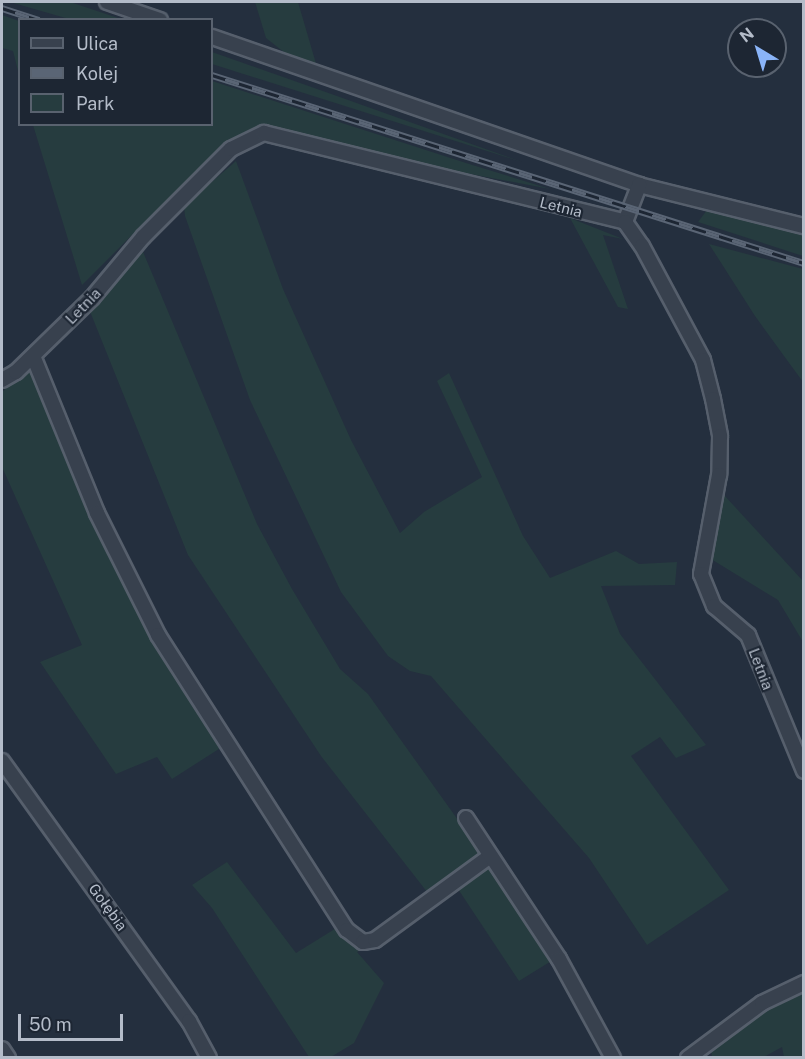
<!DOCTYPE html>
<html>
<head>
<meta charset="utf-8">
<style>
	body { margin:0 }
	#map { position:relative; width:805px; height:1059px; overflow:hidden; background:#242f3e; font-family:"Public Sans",sans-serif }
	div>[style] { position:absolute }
	.green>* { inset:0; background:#263c3f }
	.roads { filter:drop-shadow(2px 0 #565f6c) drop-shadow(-2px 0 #565f6c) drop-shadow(0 2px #565f6c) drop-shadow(0 -2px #565f6c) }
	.minor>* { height:14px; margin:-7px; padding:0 7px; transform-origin:7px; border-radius:7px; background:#38414e }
	.rail>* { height:7px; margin-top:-3.5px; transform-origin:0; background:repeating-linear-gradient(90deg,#1d2633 0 14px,#5a6575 0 28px); box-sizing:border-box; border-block:2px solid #5a6575 }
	span { translate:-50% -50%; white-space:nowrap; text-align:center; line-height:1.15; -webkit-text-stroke:4.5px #1d2633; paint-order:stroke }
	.street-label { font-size:15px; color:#b4bcc9 }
	.frame { position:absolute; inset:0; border:3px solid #b4bcc9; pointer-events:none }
	.legend { position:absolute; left:18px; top:18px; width:195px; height:108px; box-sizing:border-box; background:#1d2633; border:2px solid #59626f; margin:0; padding:8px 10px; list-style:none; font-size:18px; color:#b4bcc9 }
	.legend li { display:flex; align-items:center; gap:12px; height:30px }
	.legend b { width:30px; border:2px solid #59626f }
	.north { position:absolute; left:727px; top:18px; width:60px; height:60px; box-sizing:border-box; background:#1d2633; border:2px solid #59626f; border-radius:50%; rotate:322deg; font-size:16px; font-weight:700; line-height:24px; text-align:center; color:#b4bcc9 }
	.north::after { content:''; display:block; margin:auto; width:21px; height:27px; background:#8ab4f8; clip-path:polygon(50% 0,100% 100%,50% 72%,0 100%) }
	.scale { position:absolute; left:18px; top:1014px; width:105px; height:27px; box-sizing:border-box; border:3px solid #b4bcc9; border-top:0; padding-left:8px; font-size:18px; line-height:21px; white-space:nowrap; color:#b4bcc9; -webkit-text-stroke:4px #1d2633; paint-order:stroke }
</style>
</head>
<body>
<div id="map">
	<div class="green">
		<div style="clip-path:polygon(10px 2px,70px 2px,121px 19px,69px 19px)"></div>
		<div style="clip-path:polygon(255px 2px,298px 2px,317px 67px,290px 57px,266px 38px)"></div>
		<div style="clip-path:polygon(2px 15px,19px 21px,19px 75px,13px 51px,2px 48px)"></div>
		<div style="clip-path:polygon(212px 52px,337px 96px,522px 162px,212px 64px)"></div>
		<div style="clip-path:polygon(212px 81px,466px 163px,550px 189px,391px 159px,269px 128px,241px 135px,175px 192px,82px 285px,33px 125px,212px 124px)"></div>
		<div style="clip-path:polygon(236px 161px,283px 289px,351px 440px,400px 533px,424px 512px,482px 477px,437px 381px,449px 373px,523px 536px,550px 578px,616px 551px,639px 564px,677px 562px,675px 585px,601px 586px,620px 634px,706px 745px,676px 758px,660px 737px,631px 756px,729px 890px,647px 945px,589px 858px,431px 676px,410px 671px,388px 656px,341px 592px,250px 400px,185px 216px,184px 206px)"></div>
		<div style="clip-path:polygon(707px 210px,803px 235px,803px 256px,698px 222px)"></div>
		<div style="clip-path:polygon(570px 218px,623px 239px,603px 235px,628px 309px,618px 307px)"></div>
		<div style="clip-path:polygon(709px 244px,803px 269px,803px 382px,755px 316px)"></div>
		<div style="clip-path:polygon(141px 247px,257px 524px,292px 589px,340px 669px,368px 694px,483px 855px,431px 897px,321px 756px,188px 555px,89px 309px)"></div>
		<div style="clip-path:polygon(31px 367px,136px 604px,222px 747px,172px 779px,157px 757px,116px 774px,40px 662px,82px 645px,2px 467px,2px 392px)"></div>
		<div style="clip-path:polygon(724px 495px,803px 581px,803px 642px,778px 600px,711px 559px)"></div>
		<div style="clip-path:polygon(227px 862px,296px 953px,338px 927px,367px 946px,357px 952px,384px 983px,354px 1043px,331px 1057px,309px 1057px,212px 908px,192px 885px)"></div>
		<div style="clip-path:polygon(481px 869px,492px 870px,499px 879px,553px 960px,519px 981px,458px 889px)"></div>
		<div style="clip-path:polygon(803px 990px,803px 1057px,784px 1057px,782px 1047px,762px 1058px,712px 1057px,711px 1050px,760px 1012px)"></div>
	</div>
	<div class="roads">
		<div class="minor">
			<div style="left:107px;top:2px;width:56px;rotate:18.8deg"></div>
			<div style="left:212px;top:37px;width:452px;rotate:19.1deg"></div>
			<div style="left:639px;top:185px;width:170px;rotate:14deg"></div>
			<div style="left:625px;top:222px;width:40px;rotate:-69deg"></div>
			<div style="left:33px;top:356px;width:170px;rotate:67.8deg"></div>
			<div style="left:97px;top:513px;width:136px;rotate:63.4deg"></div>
			<div style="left:158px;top:635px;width:350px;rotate:57.4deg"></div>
			<div style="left:347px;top:930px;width:20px;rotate:37deg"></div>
			<div style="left:363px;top:942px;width:12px;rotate:-9deg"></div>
			<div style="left:375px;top:940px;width:142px;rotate:-36.1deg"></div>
			<div style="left:2px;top:380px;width:16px;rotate:-30deg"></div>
			<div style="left:16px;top:372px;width:106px;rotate:-44.2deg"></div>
			<div style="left:92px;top:298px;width:80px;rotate:-50.1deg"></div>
			<div style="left:143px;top:237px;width:124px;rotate:-45deg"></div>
			<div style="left:231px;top:149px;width:37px;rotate:-26deg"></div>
			<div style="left:264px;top:133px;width:372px;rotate:13.8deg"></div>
			<div style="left:625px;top:222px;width:29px;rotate:55deg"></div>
			<div style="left:642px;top:246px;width:129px;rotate:61.8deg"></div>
			<div style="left:703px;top:360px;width:40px;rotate:75.6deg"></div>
			<div style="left:713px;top:399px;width:38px;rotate:79deg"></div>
			<div style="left:720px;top:436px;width:39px;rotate:91deg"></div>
			<div style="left:719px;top:475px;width:101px;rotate:100.3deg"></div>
			<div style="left:701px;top:574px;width:35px;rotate:68deg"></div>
			<div style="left:714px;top:606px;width:45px;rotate:40.5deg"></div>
			<div style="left:748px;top:635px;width:147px;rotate:67.6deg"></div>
			<div style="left:2px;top:761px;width:320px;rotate:54.3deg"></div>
			<div style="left:189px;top:1021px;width:42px;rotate:61.6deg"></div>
			<div style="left:466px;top:818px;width:169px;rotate:56.6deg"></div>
			<div style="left:559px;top:959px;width:113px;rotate:61.4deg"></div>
			<div style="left:2px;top:1049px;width:11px;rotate:56deg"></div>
			<div style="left:688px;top:1058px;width:92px;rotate:-36.6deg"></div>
			<div style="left:762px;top:1003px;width:47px;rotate:-25.5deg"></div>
		</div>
	</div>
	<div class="rail">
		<div style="left:2px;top:8px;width:39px;rotate:18deg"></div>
		<div style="left:212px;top:75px;width:621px;rotate:17.62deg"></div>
	</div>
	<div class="street-label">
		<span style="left:561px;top:207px;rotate:14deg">Letnia</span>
		<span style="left:83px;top:306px;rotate:-46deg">Letnia</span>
		<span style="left:761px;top:669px;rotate:69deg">Letnia</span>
		<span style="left:108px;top:907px;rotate:54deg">Gołębia</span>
	</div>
	<div class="frame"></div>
	<ul class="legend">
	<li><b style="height:8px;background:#38414e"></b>Ulica</li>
	<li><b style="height:8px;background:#5a6575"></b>Kolej</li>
	<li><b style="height:16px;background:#263c3f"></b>Park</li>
	</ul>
	<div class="north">N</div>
	<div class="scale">50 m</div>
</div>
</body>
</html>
